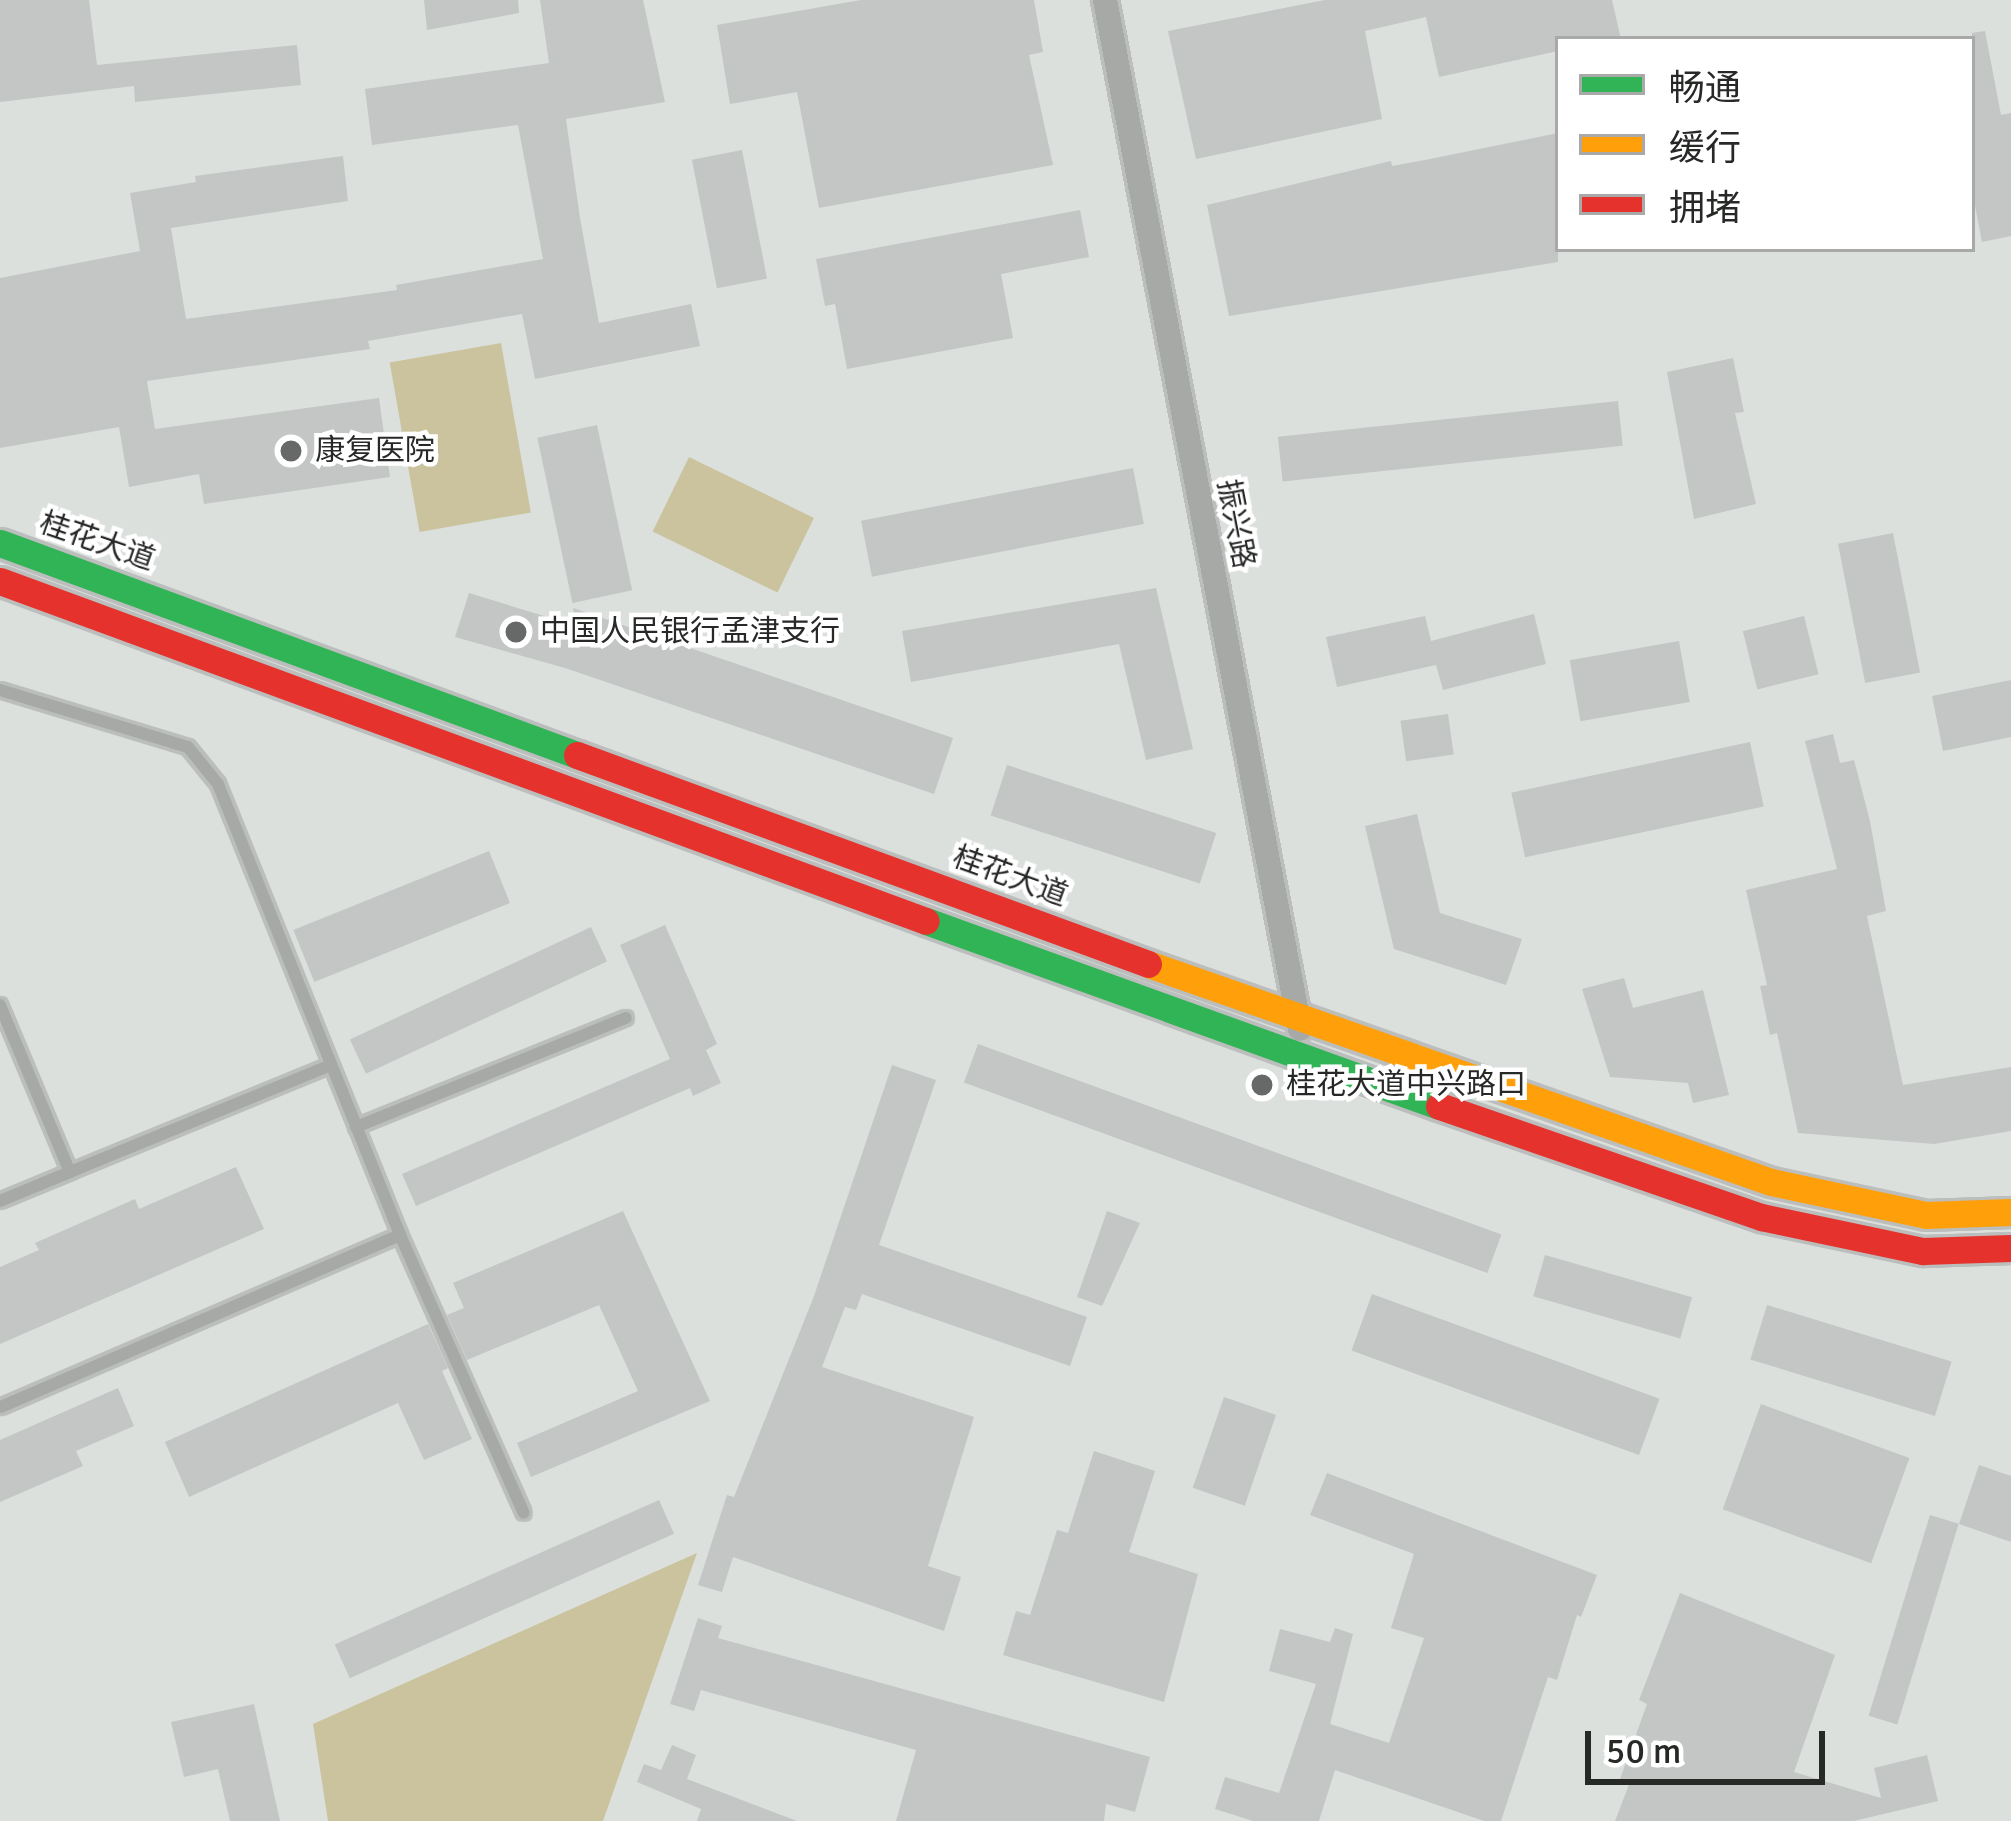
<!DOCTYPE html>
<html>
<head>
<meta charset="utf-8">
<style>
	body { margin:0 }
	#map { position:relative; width:2011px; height:1821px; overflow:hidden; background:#dbe0dd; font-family:Signika,"Noto Sans SC",sans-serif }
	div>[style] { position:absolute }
	.green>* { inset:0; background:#cac39e; transform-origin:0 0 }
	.building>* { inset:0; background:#c3c6c4; transform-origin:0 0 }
	.roads { filter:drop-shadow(3px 0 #bbbebc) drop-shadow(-3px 0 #bbbebc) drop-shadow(0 3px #bbbebc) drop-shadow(0 -3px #bbbebc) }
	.lane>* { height:12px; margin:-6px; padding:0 6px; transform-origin:6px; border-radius:6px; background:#a7a9a7 }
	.street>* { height:24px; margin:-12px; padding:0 12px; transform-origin:12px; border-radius:12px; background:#a7a9a7 }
	.fast>* { height:27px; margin:-13.5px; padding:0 13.5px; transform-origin:13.5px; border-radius:13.5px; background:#30b455 }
	.slow>* { height:27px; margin:-13.5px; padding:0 13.5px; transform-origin:13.5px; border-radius:13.5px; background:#ff9f0a }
	.jam>* { height:27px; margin:-13.5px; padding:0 13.5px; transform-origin:13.5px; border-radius:13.5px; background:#e5322d }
	.dots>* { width:33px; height:33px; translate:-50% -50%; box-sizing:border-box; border:6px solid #fff; border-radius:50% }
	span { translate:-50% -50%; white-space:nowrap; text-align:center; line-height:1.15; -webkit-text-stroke:9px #fff; paint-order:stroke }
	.poi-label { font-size:30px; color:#272927 }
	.left { translate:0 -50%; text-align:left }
	.street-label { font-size:30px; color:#272927 }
	.legend { position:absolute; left:1555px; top:36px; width:420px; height:216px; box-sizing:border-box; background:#fff; border:3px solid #a9a9a9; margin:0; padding:15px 21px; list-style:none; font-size:36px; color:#272927 }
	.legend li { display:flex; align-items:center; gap:24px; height:60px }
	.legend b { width:60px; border:3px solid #a9a9a9 }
	.scale { position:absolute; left:1585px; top:1731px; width:240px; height:54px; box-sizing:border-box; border:6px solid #272927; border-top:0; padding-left:15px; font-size:36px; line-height:42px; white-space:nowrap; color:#272927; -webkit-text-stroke:9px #fff; paint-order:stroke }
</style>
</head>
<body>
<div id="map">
	<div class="green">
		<div style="left:501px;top:343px;width:172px;height:113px;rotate:80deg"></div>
		<div style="left:689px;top:457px;width:139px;height:83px;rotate:26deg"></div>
		<div style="clip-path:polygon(697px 1553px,603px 1821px,328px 1821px,313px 1724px)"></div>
	</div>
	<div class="building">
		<div style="clip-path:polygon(0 0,89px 0,97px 65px,297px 45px,301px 85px,135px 102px,134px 86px,0 102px)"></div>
		<div style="clip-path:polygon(424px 0,518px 0,519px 13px,427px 30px)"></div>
		<div style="clip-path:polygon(540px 0,643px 0,665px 102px,566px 119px,580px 218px,599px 323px,691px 304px,700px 346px,535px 379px,522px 314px,368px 341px,370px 349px,147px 381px,155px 429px,379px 398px,390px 477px,204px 504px,199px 474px,129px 487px,119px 427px,0 448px,0 278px,140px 251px,130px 193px,196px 182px,195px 176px,343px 156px,348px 201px,171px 228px,186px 319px,397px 290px,396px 285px,543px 259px,518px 125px,372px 145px,365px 89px,549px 63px)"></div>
		<div style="clip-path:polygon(861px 0,1034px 0,1043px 52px,1029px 55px,1053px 165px,819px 208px,797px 92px,730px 104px,717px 25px)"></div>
		<div style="clip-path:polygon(1325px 0,1612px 0,1621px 39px,1558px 39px,1558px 51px,1439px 77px,1426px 17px,1365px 31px,1382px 119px,1196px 159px,1168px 31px)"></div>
		<div style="clip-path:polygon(1985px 31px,2001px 115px,2011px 113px,2011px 236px,1982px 242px,1972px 190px,1972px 33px)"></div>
		<div style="clip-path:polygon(1558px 133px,1558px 262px,1229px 316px,1207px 205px,1391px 161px,1392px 166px,1430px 159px)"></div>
		<div style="left:742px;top:150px;width:131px;height:51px;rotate:79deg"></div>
		<div style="clip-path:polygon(1080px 210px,1089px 257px,1001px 274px,1013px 338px,847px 369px,835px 304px,825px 306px,816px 259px)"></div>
		<div style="clip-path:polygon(1733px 358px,1744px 412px,1735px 413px,1756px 504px,1694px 519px,1667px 372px)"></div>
		<div style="left:1618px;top:401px;width:45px;height:342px;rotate:84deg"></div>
		<div style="left:597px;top:425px;width:169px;height:61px;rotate:78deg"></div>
		<div style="left:1133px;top:468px;width:57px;height:277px;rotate:79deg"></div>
		<div style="left:1893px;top:533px;width:142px;height:56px;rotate:79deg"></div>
		<div style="clip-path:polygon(1156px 588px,1193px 749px,1146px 760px,1119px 644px,911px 682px,902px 631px)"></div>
		<div style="clip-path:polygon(469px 593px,577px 626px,573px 608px,953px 738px,934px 794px,565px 668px,455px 637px)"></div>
		<div style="clip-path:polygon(1534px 614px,1546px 664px,1443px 690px,1436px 665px,1337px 687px,1326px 637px,1425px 616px,1431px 641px)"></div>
		<div style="left:1804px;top:616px;width:60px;height:63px;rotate:76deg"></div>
		<div style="left:1679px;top:641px;width:62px;height:111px;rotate:80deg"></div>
		<div style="clip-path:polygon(2011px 680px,2011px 737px,1943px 751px,1932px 696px)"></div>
		<div style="left:1448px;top:714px;width:41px;height:48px;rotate:82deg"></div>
		<div style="clip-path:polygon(1833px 734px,1840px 763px,1854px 760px,1870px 821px,1886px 911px,1867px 916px,1903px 1085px,2011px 1067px,2011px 1131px,1934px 1144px,1798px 1133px,1777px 1033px,1770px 1035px,1760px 986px,1767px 985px,1746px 890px,1837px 869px,1805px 741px)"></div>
		<div style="left:1750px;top:742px;width:66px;height:244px;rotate:78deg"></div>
		<div style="left:1007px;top:765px;width:220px;height:53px;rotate:18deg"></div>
		<div style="clip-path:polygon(1417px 814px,1440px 913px,1522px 939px,1506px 985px,1394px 949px,1365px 826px)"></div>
		<div style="left:489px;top:851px;width:56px;height:211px;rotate:68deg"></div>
		<div style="clip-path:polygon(665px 925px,717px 1044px,706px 1050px,721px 1083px,693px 1096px,690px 1088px,416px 1206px,402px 1174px,670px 1059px,620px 945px)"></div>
		<div style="left:591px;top:927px;width:38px;height:266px;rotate:65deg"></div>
		<div style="clip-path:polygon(1624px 978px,1633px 1008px,1703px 990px,1729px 1095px,1693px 1103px,1688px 1083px,1610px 1077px,1582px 989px)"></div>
		<div style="left:978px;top:1044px;width:557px;height:41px;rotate:20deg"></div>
		<div style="clip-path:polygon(892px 1065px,936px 1080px,879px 1245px,1087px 1317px,1070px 1366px,862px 1294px,856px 1310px,845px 1307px,822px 1367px,974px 1417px,928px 1566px,961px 1577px,944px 1631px,733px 1557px,722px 1592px,698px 1585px,727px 1495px,734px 1497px,814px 1296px)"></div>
		<div style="clip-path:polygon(236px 1167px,264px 1229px,0 1344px,0 1267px,39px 1250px,35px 1243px,135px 1199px,139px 1209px)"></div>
		<div style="clip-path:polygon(623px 1211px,710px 1401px,531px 1477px,517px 1443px,638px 1391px,599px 1305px,467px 1360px,447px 1315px,464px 1308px,453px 1283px)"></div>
		<div style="clip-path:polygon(1107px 1211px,1140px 1223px,1102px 1306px,1077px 1297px)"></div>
		<div style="left:1545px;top:1255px;width:153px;height:43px;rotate:16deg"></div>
		<div style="left:1372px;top:1294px;width:306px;height:60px;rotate:20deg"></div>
		<div style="left:1767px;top:1305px;width:193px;height:57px;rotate:17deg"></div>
		<div style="clip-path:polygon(428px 1324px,448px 1368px,442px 1371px,472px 1439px,424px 1460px,398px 1403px,189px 1497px,165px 1442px)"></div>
		<div style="clip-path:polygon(118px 1388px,134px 1426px,76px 1451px,83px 1466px,0 1502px,0 1440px)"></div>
		<div style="left:1224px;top:1397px;width:55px;height:96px;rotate:19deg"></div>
		<div style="left:1761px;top:1404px;width:158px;height:112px;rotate:20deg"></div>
		<div style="clip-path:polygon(1094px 1451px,1155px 1471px,1129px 1552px,1198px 1574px,1164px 1702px,1003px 1655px,1016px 1611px,1030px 1615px,1057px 1530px,1068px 1533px)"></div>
		<div style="clip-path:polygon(1979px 1465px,2011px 1476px,2011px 1542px,1959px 1524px)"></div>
		<div style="clip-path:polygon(1327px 1473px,1597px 1575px,1581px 1617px,1577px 1615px,1557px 1680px,1548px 1677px,1501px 1821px,1484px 1821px,1335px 1770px,1319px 1821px,1253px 1821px,1215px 1809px,1225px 1777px,1279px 1793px,1316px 1684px,1269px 1671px,1280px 1629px,1330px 1642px,1335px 1628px,1353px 1634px,1330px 1724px,1389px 1743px,1424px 1638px,1391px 1628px,1414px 1554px,1310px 1515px)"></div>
		<div style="left:659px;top:1500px;width:37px;height:355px;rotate:66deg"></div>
		<div style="left:1930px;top:1515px;width:30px;height:210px;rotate:17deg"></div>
		<div style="clip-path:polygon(1680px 1593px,1835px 1655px,1794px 1772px,1881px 1798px,1874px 1768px,1927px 1755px,1938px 1801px,1854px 1821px,1615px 1821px,1630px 1782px,1620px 1779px,1647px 1704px,1639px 1700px)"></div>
		<div style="clip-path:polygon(698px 1618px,722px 1626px,718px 1638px,1150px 1757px,1135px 1812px,1106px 1804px,1104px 1821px,896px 1821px,916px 1750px,701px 1690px,694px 1711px,670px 1704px)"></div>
		<div style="clip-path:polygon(254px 1704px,280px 1821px,230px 1821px,218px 1769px,184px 1777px,171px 1722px)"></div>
		<div style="clip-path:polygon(672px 1745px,696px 1755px,687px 1779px,797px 1821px,697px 1821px,701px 1809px,637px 1782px,644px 1764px,661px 1770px)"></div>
	</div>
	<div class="roads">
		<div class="lane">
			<div style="left:0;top:690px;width:196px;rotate:16.9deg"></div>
			<div style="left:188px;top:747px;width:48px;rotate:51deg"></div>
			<div style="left:218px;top:784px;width:486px;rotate:68deg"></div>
			<div style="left:400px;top:1235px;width:435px;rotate:156.7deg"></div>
			<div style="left:0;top:1005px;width:181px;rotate:67.3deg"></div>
			<div style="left:70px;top:1172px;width:282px;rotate:-22.3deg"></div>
			<div style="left:356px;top:1127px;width:291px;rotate:-22deg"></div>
			<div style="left:0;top:1201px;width:76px;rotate:-22.5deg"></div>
			<div style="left:400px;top:1235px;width:304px;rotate:66deg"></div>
		</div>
		<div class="street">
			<div style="left:1105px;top:0;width:1047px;rotate:79.27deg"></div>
		</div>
		<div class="fast">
			<div style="left:0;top:543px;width:615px;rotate:20.17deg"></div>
			<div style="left:926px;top:921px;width:545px;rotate:19.83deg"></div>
		</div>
		<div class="slow">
			<div style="left:1148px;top:964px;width:660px;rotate:19.29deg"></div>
			<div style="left:1771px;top:1182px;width:158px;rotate:12deg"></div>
			<div style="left:1926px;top:1215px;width:85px;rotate:-2deg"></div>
		</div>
		<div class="jam">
			<div style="left:0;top:581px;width:986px;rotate:20.16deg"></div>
			<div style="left:577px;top:755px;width:608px;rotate:20.1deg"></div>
			<div style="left:1439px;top:1106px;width:341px;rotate:19deg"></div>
			<div style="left:1761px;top:1217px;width:166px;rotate:11.9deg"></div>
			<div style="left:1923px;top:1251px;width:88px;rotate:-2deg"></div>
		</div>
	</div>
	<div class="dots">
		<div style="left:291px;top:451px;background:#666967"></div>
		<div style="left:516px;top:632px;background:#666967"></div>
		<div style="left:1262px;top:1085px;background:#666967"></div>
	</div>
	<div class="poi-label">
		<span class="left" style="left:315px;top:451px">康复医院</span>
		<span class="left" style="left:540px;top:632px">中国人民银行孟津支行</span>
		<span class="left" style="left:1286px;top:1085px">桂花大道中兴路口</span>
	</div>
	<div class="street-label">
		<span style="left:1235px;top:524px;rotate:79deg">振兴路</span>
		<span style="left:97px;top:542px;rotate:19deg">桂花大道</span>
		<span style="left:1010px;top:877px;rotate:20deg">桂花大道</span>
	</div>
	<ul class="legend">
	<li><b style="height:15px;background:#30b455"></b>畅通</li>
	<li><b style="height:15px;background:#ff9f0a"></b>缓行</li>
	<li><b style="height:15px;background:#e5322d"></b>拥堵</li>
	</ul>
	<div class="scale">50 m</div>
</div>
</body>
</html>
